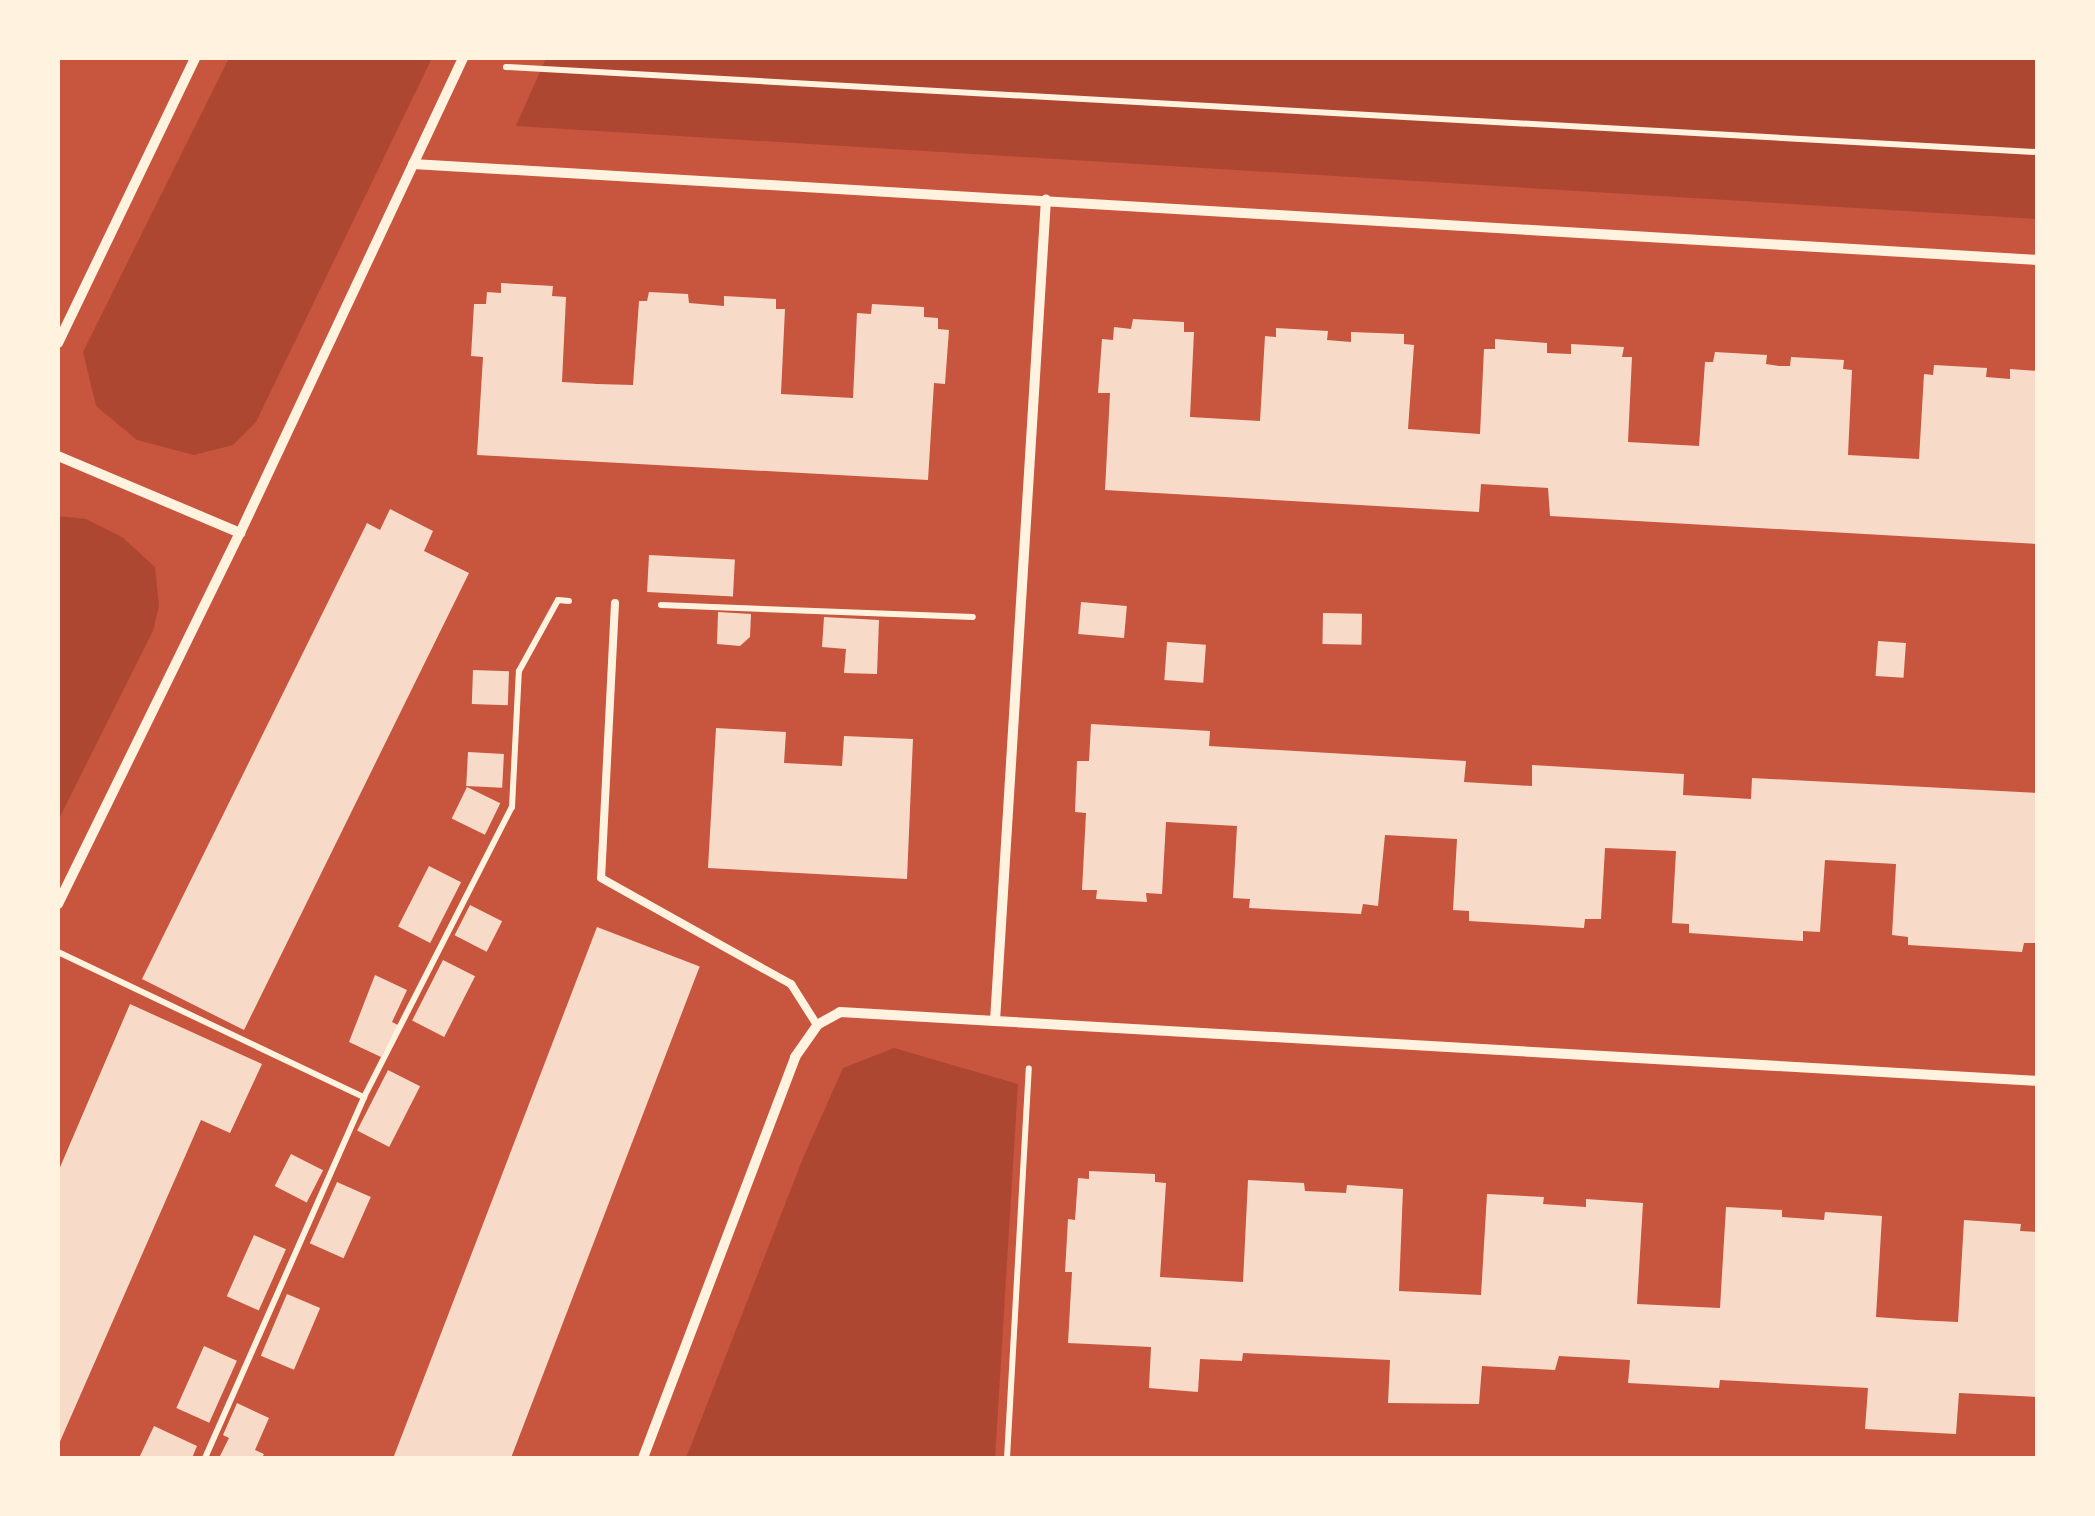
<!DOCTYPE html>
<html>
<head>
<meta charset="utf-8">
<style>
	body { margin:0 }
	#map { position:relative; width:2095px; height:1516px; overflow:hidden; background:#c8553d; font-family:Overpass,sans-serif }
	div>[style] { position:absolute }
	.green>* { inset:0; background:#ae4732 }
	.building>* { inset:0; background:#f7dbc8; transform-origin:0 0 }
	.path>* { height:6px; margin:-3px; padding:0 3px; transform-origin:3px; border-radius:3px; background:#fff3e0 }
	.service>* { height:8px; margin:-4px; padding:0 4px; transform-origin:4px; border-radius:4px; background:#fff3e0 }
	.minor>* { height:10px; margin:-5px; padding:0 5px; transform-origin:5px; border-radius:5px; background:#fff3e0 }
	span { translate:-50% -50%; white-space:nowrap; text-align:center; line-height:1.15; -webkit-text-stroke:9px #fff3e0; paint-order:stroke }
	.frame { position:absolute; inset:0; border:60px solid #fff3e0; pointer-events:none }
</style>
</head>
<body>
<div id="map">
	<div class="green">
		<div style="clip-path:polygon(229px 58px,432px 58px,256px 422px,233px 445px,194px 455px,137px 440px,96px 406px,83px 352px)"></div>
		<div style="clip-path:polygon(546px 58px,2037px 58px,2037px 219px,516px 126px)"></div>
		<div style="clip-path:polygon(58px 516px,86px 519px,122px 537px,155px 567px,159px 606px,153px 631px,58px 821px)"></div>
		<div style="clip-path:polygon(894px 1048px,1018px 1084px,995px 1458px,686px 1458px,803px 1158px,843px 1068px)"></div>
	</div>
	<div class="building">
		<div style="clip-path:polygon(501px 283px,553px 286px,552px 296px,566px 297px,562px 382px,597px 384px,633px 385px,639px 301px,647px 301px,649px 292px,688px 294px,689px 303px,724px 306px,724px 296px,776px 299px,776px 309px,785px 309px,781px 394px,853px 398px,857px 313px,871px 314px,872px 304px,924px 307px,924px 317px,938px 318px,938px 329px,949px 330px,945px 384px,934px 383px,928px 480px,477px 455px,483px 357px,471px 356px,474px 304px,486px 304px,487px 292px,501px 293px)"></div>
		<div style="clip-path:polygon(1133px 319px,1184px 322px,1184px 332px,1194px 332px,1190px 417px,1260px 421px,1265px 336px,1276px 337px,1276px 328px,1328px 331px,1327px 340px,1351px 342px,1351px 332px,1404px 334px,1404px 344px,1414px 345px,1408px 429px,1480px 434px,1484px 349px,1495px 349px,1495px 339px,1547px 343px,1547px 353px,1571px 354px,1571px 344px,1624px 347px,1622px 357px,1632px 357px,1628px 442px,1663px 444px,1699px 446px,1705px 362px,1713px 362px,1715px 352px,1767px 355px,1766px 364px,1779px 366px,1790px 366px,1791px 357px,1844px 360px,1843px 369px,1852px 370px,1848px 455px,1919px 459px,1924px 374px,1933px 375px,1934px 365px,1987px 368px,1986px 377px,2010px 379px,2010px 369px,2038px 371px,2038px 544px,1550px 516px,1548px 488px,1481px 484px,1479px 512px,1105px 490px,1110px 393px,1098px 393px,1102px 339px,1113px 340px,1114px 327px,1131px 329px)"></div>
		<div style="clip-path:polygon(390px 509px,433px 531px,424px 551px,469px 573px,244px 1030px,142px 979px,367px 523px,380px 530px)"></div>
		<div style="left:649px;top:555px;width:86px;height:37px;rotate:3deg"></div>
		<div style="left:1081px;top:602px;width:46px;height:32px;rotate:5deg"></div>
		<div style="clip-path:polygon(718px 612px,751px 614px,750px 637px,740px 646px,717px 644px)"></div>
		<div style="left:1323px;top:613px;width:39px;height:31px;rotate:1deg"></div>
		<div style="clip-path:polygon(824px 617px,879px 620px,877px 674px,844px 673px,846px 649px,822px 647px)"></div>
		<div style="left:1878px;top:641px;width:28px;height:35px;rotate:4deg"></div>
		<div style="left:1167px;top:642px;width:39px;height:38px;rotate:4deg"></div>
		<div style="left:473px;top:670px;width:36px;height:34px;rotate:2deg"></div>
		<div style="clip-path:polygon(1091px 724px,1210px 731px,1209px 746px,1466px 761px,1464px 782px,1532px 786px,1532px 765px,1684px 774px,1683px 795px,1751px 799px,1752px 778px,2038px 793px,2038px 943px,2024px 943px,2022px 952px,1908px 945px,1908px 937px,1892px 935px,1896px 864px,1825px 860px,1820px 932px,1803px 931px,1803px 941px,1689px 933px,1689px 924px,1672px 923px,1676px 851px,1605px 848px,1601px 919px,1585px 919px,1584px 928px,1469px 921px,1469px 911px,1453px 910px,1457px 839px,1385px 835px,1378px 906px,1363px 904px,1361px 914px,1249px 908px,1250px 899px,1233px 898px,1237px 826px,1166px 822px,1162px 894px,1146px 893px,1147px 902px,1096px 899px,1097px 890px,1082px 890px,1086px 813px,1075px 812px,1077px 761px,1089px 761px)"></div>
		<div style="clip-path:polygon(716px 728px,786px 732px,784px 763px,842px 766px,844px 736px,913px 739px,907px 879px,708px 868px)"></div>
		<div style="left:468px;top:752px;width:36px;height:34px;rotate:3deg"></div>
		<div style="left:467px;top:787px;width:37px;height:35px;rotate:26deg"></div>
		<div style="left:429px;top:866px;width:36px;height:68px;rotate:27deg"></div>
		<div style="left:470px;top:905px;width:36px;height:34px;rotate:27deg"></div>
		<div style="left:597px;top:927px;width:110px;height:570px;rotate:21deg"></div>
		<div style="left:443px;top:960px;width:36px;height:68px;rotate:27deg"></div>
		<div style="clip-path:polygon(375px 975px,407px 990px,392px 1022px,398px 1025px,381px 1057px,349px 1042px)"></div>
		<div style="clip-path:polygon(130px 1004px,262px 1064px,230px 1133px,201px 1120px,58px 1446px,58px 1172px)"></div>
		<div style="left:388px;top:1070px;width:36px;height:68px;rotate:27deg"></div>
		<div style="left:291px;top:1154px;width:36px;height:36px;rotate:27deg"></div>
		<div style="clip-path:polygon(1089px 1171px,1155px 1174px,1155px 1182px,1166px 1183px,1160px 1277px,1243px 1282px,1248px 1180px,1304px 1183px,1305px 1191px,1326px 1192px,1346px 1193px,1347px 1185px,1403px 1189px,1399px 1291px,1481px 1295px,1487px 1194px,1544px 1197px,1543px 1204px,1586px 1207px,1586px 1199px,1643px 1203px,1637px 1304px,1720px 1308px,1726px 1207px,1782px 1210px,1782px 1217px,1824px 1220px,1825px 1212px,1882px 1216px,1876px 1317px,1917px 1320px,1958px 1322px,1964px 1220px,2021px 1224px,2020px 1231px,2038px 1232px,2038px 1397px,1959px 1393px,1956px 1434px,1865px 1429px,1868px 1388px,1720px 1380px,1719px 1388px,1628px 1383px,1630px 1360px,1559px 1356px,1555px 1370px,1482px 1366px,1479px 1404px,1388px 1403px,1390px 1360px,1243px 1353px,1242px 1361px,1200px 1359px,1198px 1392px,1149px 1388px,1151px 1347px,1068px 1343px,1072px 1272px,1065px 1272px,1068px 1219px,1075px 1220px,1078px 1178px,1089px 1179px)"></div>
		<div style="left:337px;top:1182px;width:37px;height:67px;rotate:24deg"></div>
		<div style="left:254px;top:1235px;width:35px;height:67px;rotate:24deg"></div>
		<div style="left:287px;top:1294px;width:36px;height:67px;rotate:23deg"></div>
		<div style="left:204px;top:1346px;width:36px;height:68px;rotate:24deg"></div>
		<div style="clip-path:polygon(237px 1403px,269px 1418px,255px 1450px,264px 1454px,262px 1458px,219px 1458px,229px 1438px,223px 1435px)"></div>
		<div style="clip-path:polygon(154px 1426px,197px 1446px,192px 1458px,139px 1458px)"></div>
	</div>
	<div class="path">
		<div style="left:506px;top:67px;width:1534px;rotate:3.18deg"></div>
		<div style="left:661px;top:605px;width:312px;rotate:2.2deg"></div>
		<div style="left:58px;top:952px;width:339px;rotate:25.4deg"></div>
		<div style="left:205px;top:1458px;width:394px;rotate:-66.2deg"></div>
		<div style="left:364px;top:1097px;width:326px;rotate:-63deg"></div>
		<div style="left:512px;top:807px;width:136px;rotate:-87.1deg"></div>
		<div style="left:519px;top:671px;width:81px;rotate:-61.2deg"></div>
		<div style="left:558px;top:600px;width:11px;rotate:5deg"></div>
		<div style="left:1007px;top:1458px;width:390px;rotate:-86.8deg"></div>
	</div>
	<div class="service">
		<div style="left:615px;top:603px;width:275px;rotate:92.9deg"></div>
		<div style="left:601px;top:878px;width:218px;rotate:29.2deg"></div>
		<div style="left:791px;top:984px;width:49px;rotate:57.6deg"></div>
	</div>
	<div class="minor">
		<div style="left:413px;top:164px;width:1628px;rotate:3.38deg"></div>
		<div style="left:58px;top:343px;width:316px;rotate:-64.3deg"></div>
		<div style="left:58px;top:456px;width:198px;rotate:22.9deg"></div>
		<div style="left:58px;top:904px;width:413px;rotate:-63.9deg"></div>
		<div style="left:240px;top:533px;width:525px;rotate:-64.85deg"></div>
		<div style="left:995px;top:1021px;width:1045px;rotate:3.29deg"></div>
		<div style="left:643px;top:1458px;width:429px;rotate:-69.2deg"></div>
		<div style="left:795px;top:1057px;width:39px;rotate:-55deg"></div>
		<div style="left:817px;top:1025px;width:26px;rotate:-29deg"></div>
		<div style="left:840px;top:1012px;width:155px;rotate:3.3deg"></div>
		<div style="left:995px;top:1021px;width:823px;rotate:-86.45deg"></div>
	</div>
	<div class="frame"></div>
</div>
</body>
</html>
